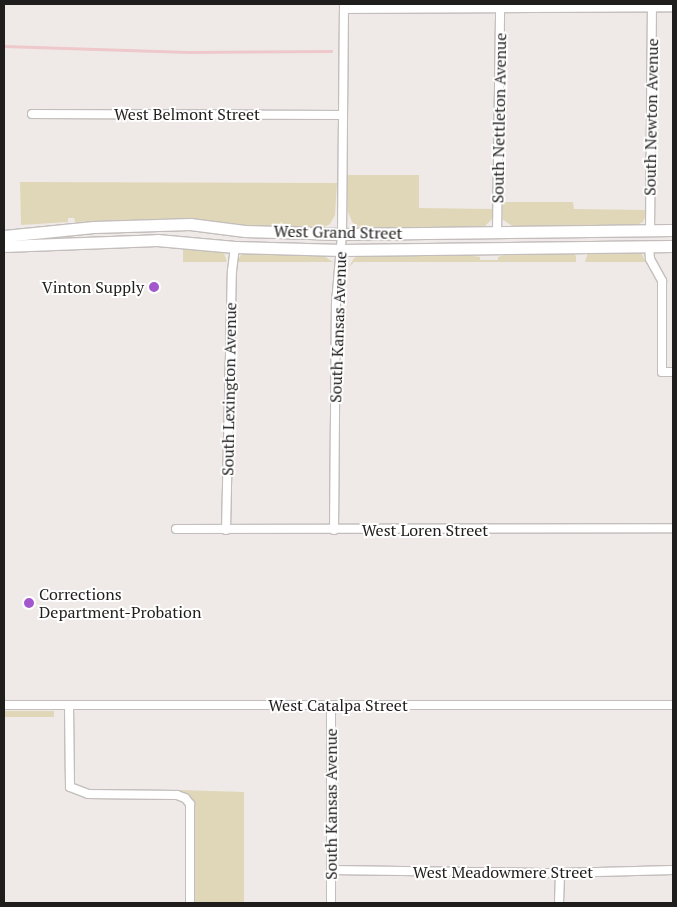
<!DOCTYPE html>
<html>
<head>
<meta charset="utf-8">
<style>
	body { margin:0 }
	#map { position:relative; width:677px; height:907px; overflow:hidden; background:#efeae7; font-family:"PT Serif",serif }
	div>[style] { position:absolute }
	.green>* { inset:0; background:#e0d7b8; transform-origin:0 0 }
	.stream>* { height:2.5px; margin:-1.25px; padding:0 1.25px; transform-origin:1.25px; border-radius:1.25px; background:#efc8cb }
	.roads { filter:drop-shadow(1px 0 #c3bebc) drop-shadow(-1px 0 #c3bebc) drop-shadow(0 1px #c3bebc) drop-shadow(0 -1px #c3bebc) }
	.street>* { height:8px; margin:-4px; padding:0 4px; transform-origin:4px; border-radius:4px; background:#fff }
	.secondary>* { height:11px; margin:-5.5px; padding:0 5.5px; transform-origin:5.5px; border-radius:5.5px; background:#fff }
	.dots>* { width:14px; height:14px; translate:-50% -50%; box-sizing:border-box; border:2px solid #fff; border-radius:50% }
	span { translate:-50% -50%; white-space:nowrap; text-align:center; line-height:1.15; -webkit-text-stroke:4px #fff; paint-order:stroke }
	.street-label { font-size:16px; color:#201e1d }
	.poi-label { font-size:16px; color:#201e1d }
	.right { translate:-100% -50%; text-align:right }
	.left { translate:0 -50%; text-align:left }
	.frame { position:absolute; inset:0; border:5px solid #201e1d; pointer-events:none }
</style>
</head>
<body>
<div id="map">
	<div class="green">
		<div style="clip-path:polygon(347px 175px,419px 175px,419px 208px,493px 209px,493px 218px,484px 227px,360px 228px,352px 222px,348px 212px)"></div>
		<div style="clip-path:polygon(20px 182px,337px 183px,335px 215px,330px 224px,322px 228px,243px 227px,184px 218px,75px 222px,74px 218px,68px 218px,68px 222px,21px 225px)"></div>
		<div style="clip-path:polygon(503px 202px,573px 202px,574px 209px,645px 210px,645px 217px,643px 222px,635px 226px,514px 227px,503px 220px)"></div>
		<div style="clip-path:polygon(183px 245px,223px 250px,227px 262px,183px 262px)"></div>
		<div style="clip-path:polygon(640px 251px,646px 262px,585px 262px,588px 252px)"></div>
		<div style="clip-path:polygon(572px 252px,576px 256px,576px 262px,354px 262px,349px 267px,354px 258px,361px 255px,457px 253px,480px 257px,480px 260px,498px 260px,498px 257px,511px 253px)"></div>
		<div style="clip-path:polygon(247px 253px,321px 254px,333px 262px,236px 262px,241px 255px)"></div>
		<div style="left:4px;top:711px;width:50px;height:6px"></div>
		<div style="clip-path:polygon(179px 790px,244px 792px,244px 903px,195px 903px,195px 806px,188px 795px)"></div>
	</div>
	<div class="stream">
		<div style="left:4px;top:46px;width:184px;rotate:1.9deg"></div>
		<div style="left:188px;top:52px;width:143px;rotate:-0.4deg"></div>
	</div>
	<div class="roads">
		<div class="street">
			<div style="left:344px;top:9px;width:329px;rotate:-0.3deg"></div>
			<div style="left:32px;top:114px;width:310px;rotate:0.2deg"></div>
			<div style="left:650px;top:231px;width:227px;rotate:-89.5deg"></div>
			<div style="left:497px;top:232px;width:228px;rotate:-89.2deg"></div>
			<div style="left:649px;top:247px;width:12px;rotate:85deg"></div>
			<div style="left:650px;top:259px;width:25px;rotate:61deg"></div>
			<div style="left:662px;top:281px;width:91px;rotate:90deg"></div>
			<div style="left:662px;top:372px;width:11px"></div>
			<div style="left:176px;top:529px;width:497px;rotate:-0.1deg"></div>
			<div style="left:226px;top:530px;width:259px;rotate:-88.7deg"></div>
			<div style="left:232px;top:271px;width:24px;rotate:-83deg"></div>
			<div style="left:334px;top:530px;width:227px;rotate:-89.5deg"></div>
			<div style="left:336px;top:303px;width:69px;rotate:-85deg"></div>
			<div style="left:342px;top:234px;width:230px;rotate:-89.5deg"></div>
			<div style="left:4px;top:705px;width:669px"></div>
			<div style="left:69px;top:705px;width:82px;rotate:89.3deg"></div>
			<div style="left:70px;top:787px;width:19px;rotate:21deg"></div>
			<div style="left:88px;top:794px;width:89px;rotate:0.6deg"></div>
			<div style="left:177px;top:795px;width:9px;rotate:21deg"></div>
			<div style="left:185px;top:798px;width:8px;rotate:50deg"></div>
			<div style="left:190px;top:804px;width:99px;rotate:90deg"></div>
			<div style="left:332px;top:870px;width:228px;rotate:0.8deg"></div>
			<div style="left:560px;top:873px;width:113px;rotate:-1.5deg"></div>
			<div style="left:331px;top:903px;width:198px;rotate:-90deg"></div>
			<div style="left:559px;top:903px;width:30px;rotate:-88deg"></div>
		</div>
		<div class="secondary">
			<div style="left:4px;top:236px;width:90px;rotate:-5.7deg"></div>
			<div style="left:94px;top:227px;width:96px;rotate:-1.8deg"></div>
			<div style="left:190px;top:224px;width:55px;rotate:7.3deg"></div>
			<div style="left:245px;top:231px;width:97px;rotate:1.8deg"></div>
			<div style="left:342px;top:234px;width:331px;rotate:-0.7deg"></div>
			<div style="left:4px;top:246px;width:153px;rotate:-2.2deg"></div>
			<div style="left:157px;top:240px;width:78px;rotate:5.1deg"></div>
			<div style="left:235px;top:247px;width:107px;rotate:1.6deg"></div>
			<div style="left:342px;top:250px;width:331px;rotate:-0.7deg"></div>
		</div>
	</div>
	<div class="dots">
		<div style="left:154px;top:287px;background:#a258cc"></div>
		<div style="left:29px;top:603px;background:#a258cc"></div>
	</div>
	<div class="street-label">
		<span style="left:187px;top:114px">West Belmont Street</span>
		<span style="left:651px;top:117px;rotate:-89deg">South Newton Avenue</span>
		<span style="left:499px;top:118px;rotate:-89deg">South Nettleton Avenue</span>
		<span style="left:338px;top:232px;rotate:1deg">West Grand Street</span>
		<span style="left:338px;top:327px;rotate:-88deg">South Kansas Avenue</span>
		<span style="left:229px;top:389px;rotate:-89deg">South Lexington Avenue</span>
		<span style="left:425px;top:530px">West Loren Street</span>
		<span style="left:338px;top:705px">West Catalpa Street</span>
		<span style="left:331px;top:804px;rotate:-90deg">South Kansas Avenue</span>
		<span style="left:503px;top:872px">West Meadowmere Street</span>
	</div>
	<div class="poi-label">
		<span class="right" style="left:144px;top:287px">Vinton Supply</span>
		<span class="left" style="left:39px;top:603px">Corrections<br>Department-Probation</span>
	</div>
	<div class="frame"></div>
</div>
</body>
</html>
